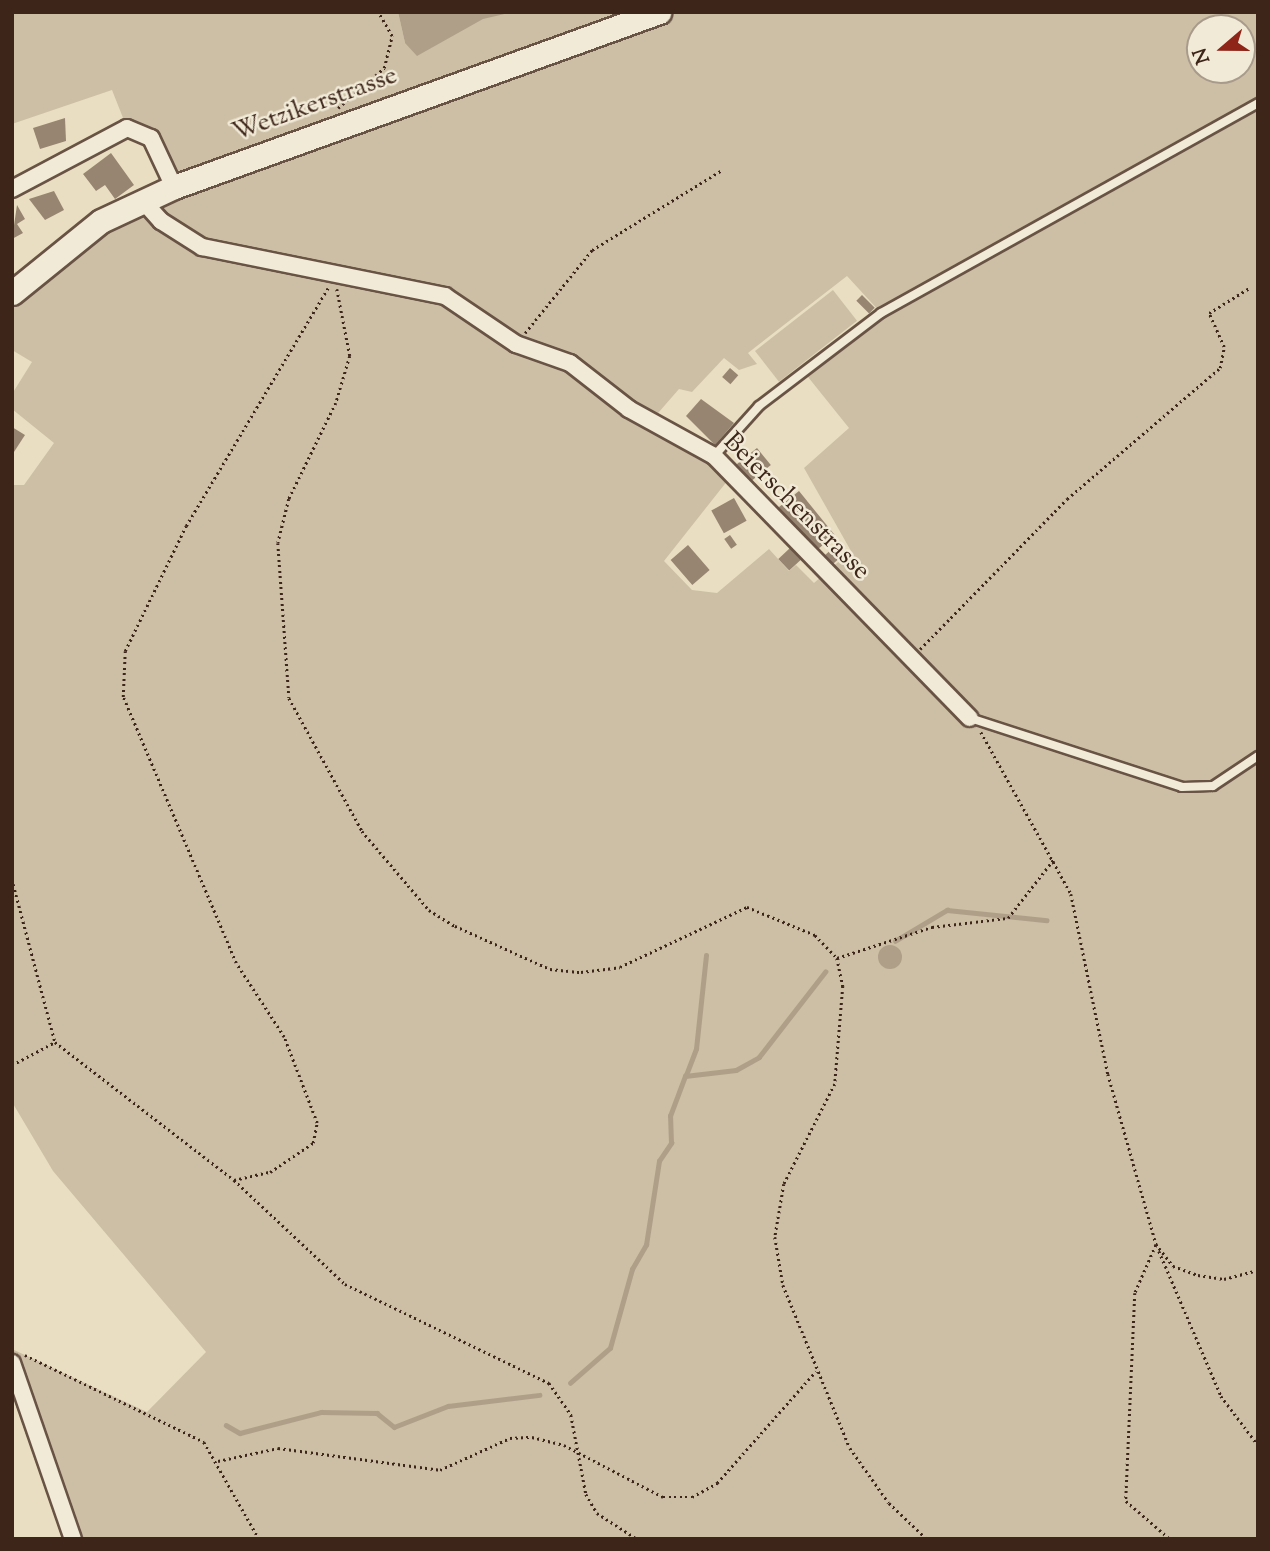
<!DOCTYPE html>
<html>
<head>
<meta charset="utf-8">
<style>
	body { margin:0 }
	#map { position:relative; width:1270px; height:1551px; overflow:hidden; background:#e9dec2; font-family:"Sorts Mill Goudy",serif }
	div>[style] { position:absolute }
	.green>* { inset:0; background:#ccbfa5; transform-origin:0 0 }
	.water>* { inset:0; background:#af9f89 }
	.round { border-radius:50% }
	.stream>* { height:4.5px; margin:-2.25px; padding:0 2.25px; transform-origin:2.25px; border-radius:2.25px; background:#af9f89 }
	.building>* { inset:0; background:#978571; transform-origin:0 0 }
	.path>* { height:2.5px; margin-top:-1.25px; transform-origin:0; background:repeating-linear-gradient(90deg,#3e251a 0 2px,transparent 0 5.5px) }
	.roads { filter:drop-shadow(2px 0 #695344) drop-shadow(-2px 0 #695344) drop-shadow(0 2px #695344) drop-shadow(0 -2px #695344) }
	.lane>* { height:8px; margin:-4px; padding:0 4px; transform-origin:4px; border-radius:4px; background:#f1ead7 }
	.street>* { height:16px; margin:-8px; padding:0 8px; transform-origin:8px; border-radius:8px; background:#f1ead7 }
	.secondary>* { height:23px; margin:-11.5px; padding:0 11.5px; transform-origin:11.5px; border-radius:11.5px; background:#f1ead7 }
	span { translate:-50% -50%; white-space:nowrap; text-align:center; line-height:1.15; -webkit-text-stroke:5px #f1ead7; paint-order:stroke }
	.street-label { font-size:26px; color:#3e251a }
	.frame { position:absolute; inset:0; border:14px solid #3e251a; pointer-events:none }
	.north { position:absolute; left:1186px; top:14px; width:70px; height:70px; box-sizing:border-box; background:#f1ead7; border:2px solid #a99b8b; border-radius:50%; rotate:250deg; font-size:19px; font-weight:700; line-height:28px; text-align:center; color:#3e251a }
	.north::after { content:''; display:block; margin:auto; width:24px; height:32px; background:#8f2418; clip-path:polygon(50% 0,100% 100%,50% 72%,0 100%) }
</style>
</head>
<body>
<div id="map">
	<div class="green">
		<div style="clip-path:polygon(evenodd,12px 12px,398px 12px,405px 43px,493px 12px,1258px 12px,1258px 1539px,73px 1539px,21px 1394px,12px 1398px,12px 1349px,147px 1412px,206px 1352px,53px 1171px,12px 1102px,12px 485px,24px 485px,54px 443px,12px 409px,12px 394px,32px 362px,12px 350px,12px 293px,174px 186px,151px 138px,127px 128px,112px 90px,12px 124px,12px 12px,1200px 28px,1242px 28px,1242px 70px,1200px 70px,1200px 28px,12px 12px,847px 276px,881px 313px,804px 372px,849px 428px,804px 468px,851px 551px,814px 583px,796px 565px,789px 571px,769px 549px,717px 593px,692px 590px,664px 561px,728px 480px,687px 438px,652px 420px,679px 389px,692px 392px,724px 358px,739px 370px,757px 364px,748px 353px,847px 276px)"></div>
		<div style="left:833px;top:290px;width:39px;height:99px;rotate:52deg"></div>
	</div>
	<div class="water">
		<div style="clip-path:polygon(398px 12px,513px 12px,483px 19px,417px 56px,405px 43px)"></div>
		<div class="round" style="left:878px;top:945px;width:24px;height:24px"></div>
	</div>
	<div class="stream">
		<div style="left:895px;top:941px;width:61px;rotate:-30.8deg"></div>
		<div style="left:947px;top:910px;width:100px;rotate:5.8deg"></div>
		<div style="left:686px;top:1075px;width:28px;rotate:-69deg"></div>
		<div style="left:696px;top:1049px;width:94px;rotate:-83.9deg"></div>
		<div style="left:570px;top:1383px;width:53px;rotate:-41.2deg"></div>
		<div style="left:610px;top:1348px;width:82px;rotate:-74.4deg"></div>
		<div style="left:632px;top:1269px;width:28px;rotate:-60deg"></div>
		<div style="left:646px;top:1245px;width:85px;rotate:-81.2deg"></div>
		<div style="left:659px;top:1161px;width:22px;rotate:-56deg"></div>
		<div style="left:671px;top:1143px;width:27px;rotate:-92deg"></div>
		<div style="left:670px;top:1116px;width:43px;rotate:-69.4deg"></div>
		<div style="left:685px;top:1076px;width:51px;rotate:-6.7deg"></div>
		<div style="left:736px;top:1070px;width:26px;rotate:-29deg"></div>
		<div style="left:759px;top:1057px;width:108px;rotate:-52.2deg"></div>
		<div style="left:226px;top:1425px;width:16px;rotate:30deg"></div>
		<div style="left:240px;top:1433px;width:84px;rotate:-14.5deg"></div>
		<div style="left:321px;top:1412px;width:56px;rotate:1deg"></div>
		<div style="left:377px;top:1413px;width:22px;rotate:39deg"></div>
		<div style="left:394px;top:1427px;width:58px;rotate:-21.3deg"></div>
		<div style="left:448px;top:1406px;width:92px;rotate:-6.9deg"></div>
	</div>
	<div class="building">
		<div style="clip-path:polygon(65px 118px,66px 141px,40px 149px,33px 128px)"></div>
		<div style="clip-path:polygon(111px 153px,134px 185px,115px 199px,105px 185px,96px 191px,83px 174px)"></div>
		<div style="clip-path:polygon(54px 191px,64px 210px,45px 220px,29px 199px)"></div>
		<div style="clip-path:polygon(17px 205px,25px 219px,17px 224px,23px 233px,12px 239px)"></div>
		<div style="left:862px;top:295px;width:18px;height:8px;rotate:45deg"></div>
		<div style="left:730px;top:368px;width:11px;height:12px;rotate:41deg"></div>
		<div style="clip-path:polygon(701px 399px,734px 423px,715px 445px,686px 416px)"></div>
		<div style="clip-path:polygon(12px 427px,25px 435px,12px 455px)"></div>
		<div style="left:757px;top:448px;width:22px;height:26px;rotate:51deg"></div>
		<div style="left:799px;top:491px;width:57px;height:26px;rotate:51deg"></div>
		<div style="left:734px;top:498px;width:26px;height:26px;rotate:61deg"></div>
		<div style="left:730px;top:535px;width:12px;height:7px;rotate:55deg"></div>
		<div style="left:688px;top:545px;width:33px;height:23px;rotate:49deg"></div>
		<div style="left:834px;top:547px;width:12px;height:13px;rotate:48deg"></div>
		<div style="left:790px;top:548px;width:16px;height:16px;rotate:47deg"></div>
	</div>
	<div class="path">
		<div style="left:338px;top:108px;width:61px;rotate:-41deg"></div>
		<div style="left:384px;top:68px;width:33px;rotate:-76deg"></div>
		<div style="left:392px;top:36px;width:28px;rotate:-120deg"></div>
		<div style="left:337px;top:289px;width:68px;rotate:79deg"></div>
		<div style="left:350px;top:356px;width:49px;rotate:106.6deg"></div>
		<div style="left:336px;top:403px;width:107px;rotate:116.1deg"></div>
		<div style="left:289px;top:499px;width:45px;rotate:104deg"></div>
		<div style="left:278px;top:543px;width:155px;rotate:85.9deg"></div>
		<div style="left:289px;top:698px;width:152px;rotate:61.2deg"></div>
		<div style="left:362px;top:831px;width:104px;rotate:49.7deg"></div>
		<div style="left:429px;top:910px;width:31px;rotate:32deg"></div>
		<div style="left:455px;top:926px;width:104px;rotate:24.4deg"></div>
		<div style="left:550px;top:969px;width:31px;rotate:6deg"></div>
		<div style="left:581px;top:972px;width:39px;rotate:-7deg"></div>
		<div style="left:620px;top:967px;width:140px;rotate:-25.3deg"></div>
		<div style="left:747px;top:907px;width:74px;rotate:22.4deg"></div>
		<div style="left:815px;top:935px;width:32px;rotate:46deg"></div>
		<div style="left:837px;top:958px;width:29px;rotate:78deg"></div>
		<div style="left:843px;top:986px;width:98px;rotate:94.7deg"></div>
		<div style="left:835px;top:1084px;width:112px;rotate:117deg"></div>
		<div style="left:784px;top:1184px;width:54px;rotate:99.6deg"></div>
		<div style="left:775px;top:1237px;width:49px;rotate:80.5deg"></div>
		<div style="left:783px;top:1285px;width:176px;rotate:67.7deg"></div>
		<div style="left:850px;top:1448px;width:67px;rotate:54.7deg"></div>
		<div style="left:889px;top:1503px;width:52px;rotate:43.5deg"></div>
		<div style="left:525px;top:333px;width:107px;rotate:-51.1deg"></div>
		<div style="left:592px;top:250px;width:153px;rotate:-31.6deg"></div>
		<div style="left:920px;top:649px;width:210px;rotate:-45.6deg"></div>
		<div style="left:1067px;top:499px;width:201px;rotate:-40.6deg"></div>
		<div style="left:1220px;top:368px;width:21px;rotate:-79deg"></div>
		<div style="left:1224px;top:347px;width:37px;rotate:-114deg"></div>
		<div style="left:1209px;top:313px;width:49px;rotate:-31.8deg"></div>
		<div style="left:981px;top:732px;width:185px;rotate:60.9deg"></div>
		<div style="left:1071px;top:894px;width:184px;rotate:78.4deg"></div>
		<div style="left:1108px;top:1074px;width:177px;rotate:74.2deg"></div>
		<div style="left:1156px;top:1244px;width:28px;rotate:52deg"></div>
		<div style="left:1173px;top:1266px;width:27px;rotate:20deg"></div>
		<div style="left:1198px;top:1275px;width:26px;rotate:9deg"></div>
		<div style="left:1224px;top:1279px;width:35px;rotate:-15deg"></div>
		<div style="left:12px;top:879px;width:169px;rotate:75.2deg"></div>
		<div style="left:55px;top:1042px;width:226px;rotate:37.6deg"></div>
		<div style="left:234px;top:1180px;width:37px;rotate:-13deg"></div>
		<div style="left:270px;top:1172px;width:52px;rotate:-34deg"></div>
		<div style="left:313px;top:1143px;width:20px;rotate:-79deg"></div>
		<div style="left:317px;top:1123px;width:92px;rotate:-111deg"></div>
		<div style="left:284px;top:1037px;width:88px;rotate:-123deg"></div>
		<div style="left:236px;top:963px;width:289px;rotate:-113deg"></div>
		<div style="left:123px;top:697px;width:46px;rotate:-87.5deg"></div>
		<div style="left:125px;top:651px;width:139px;rotate:-64deg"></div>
		<div style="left:186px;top:526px;width:277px;rotate:-59.2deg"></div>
		<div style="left:837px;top:958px;width:100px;rotate:-18.1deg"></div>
		<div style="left:932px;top:927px;width:77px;rotate:-6.8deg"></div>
		<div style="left:1008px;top:918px;width:75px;rotate:-52.1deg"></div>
		<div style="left:12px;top:1065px;width:49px;rotate:-28.1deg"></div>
		<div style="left:234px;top:1180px;width:152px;rotate:43.1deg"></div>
		<div style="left:345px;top:1284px;width:227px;rotate:25.9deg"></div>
		<div style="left:549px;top:1383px;width:39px;rotate:55deg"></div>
		<div style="left:571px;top:1415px;width:80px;rotate:79.2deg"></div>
		<div style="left:586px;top:1494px;width:22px;rotate:60deg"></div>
		<div style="left:597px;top:1513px;width:48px;rotate:33deg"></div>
		<div style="left:1156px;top:1245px;width:52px;rotate:113.6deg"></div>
		<div style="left:1135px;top:1293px;width:208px;rotate:92.5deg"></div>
		<div style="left:1126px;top:1501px;width:58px;rotate:40.8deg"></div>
		<div style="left:1159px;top:1251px;width:158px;rotate:66.8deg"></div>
		<div style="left:1221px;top:1396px;width:61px;rotate:52.9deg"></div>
		<div style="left:25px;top:1355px;width:199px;rotate:25.9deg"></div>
		<div style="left:204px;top:1442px;width:112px;rotate:60.4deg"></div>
		<div style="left:218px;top:1461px;width:61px;rotate:-12.2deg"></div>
		<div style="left:278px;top:1448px;width:163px;rotate:7.7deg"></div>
		<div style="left:440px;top:1470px;width:77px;rotate:-24.6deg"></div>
		<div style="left:510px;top:1438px;width:22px;rotate:-3deg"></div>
		<div style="left:532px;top:1437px;width:33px;rotate:14deg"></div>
		<div style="left:564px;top:1445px;width:112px;rotate:27.7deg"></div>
		<div style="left:663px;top:1497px;width:29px"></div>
		<div style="left:692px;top:1497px;width:29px;rotate:-29deg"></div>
		<div style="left:717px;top:1483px;width:149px;rotate:-48.5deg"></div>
	</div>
	<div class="roads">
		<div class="lane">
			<div style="left:714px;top:456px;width:67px;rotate:-48deg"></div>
			<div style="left:759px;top:406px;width:153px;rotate:-37.3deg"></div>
			<div style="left:881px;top:313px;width:432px;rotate:-29.1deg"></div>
			<div style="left:970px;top:718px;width:223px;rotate:18deg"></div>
			<div style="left:1182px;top:787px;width:31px;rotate:-2deg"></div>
			<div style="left:1213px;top:786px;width:54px;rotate:-33.7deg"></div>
		</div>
		<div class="street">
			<div style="left:12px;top:189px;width:130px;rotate:-27.9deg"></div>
			<div style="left:127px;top:128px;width:26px;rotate:23deg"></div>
			<div style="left:151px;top:138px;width:54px;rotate:64.9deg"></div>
			<div style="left:143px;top:201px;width:27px;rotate:48deg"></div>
			<div style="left:161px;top:221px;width:49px;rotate:32.4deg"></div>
			<div style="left:202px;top:247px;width:248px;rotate:11.4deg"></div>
			<div style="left:445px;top:296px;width:86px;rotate:34.1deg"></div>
			<div style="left:516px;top:344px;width:57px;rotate:19.4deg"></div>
			<div style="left:570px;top:363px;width:75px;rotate:37.9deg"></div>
			<div style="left:629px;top:409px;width:97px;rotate:28.9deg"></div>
			<div style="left:714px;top:456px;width:366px;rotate:45.7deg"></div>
			<div style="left:12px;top:1363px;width:186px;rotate:70.9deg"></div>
		</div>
		<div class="secondary">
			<div style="left:12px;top:293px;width:114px;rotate:-39deg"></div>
			<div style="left:101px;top:221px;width:81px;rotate:-25deg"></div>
			<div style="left:174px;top:187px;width:516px;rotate:-19.84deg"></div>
		</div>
	</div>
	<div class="street-label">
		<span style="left:315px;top:105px;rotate:-20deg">Wetzikerstrasse</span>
		<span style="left:796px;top:507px;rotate:45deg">Beierschenstrasse</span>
	</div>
	<div class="frame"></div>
	<div class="north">N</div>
</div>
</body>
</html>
